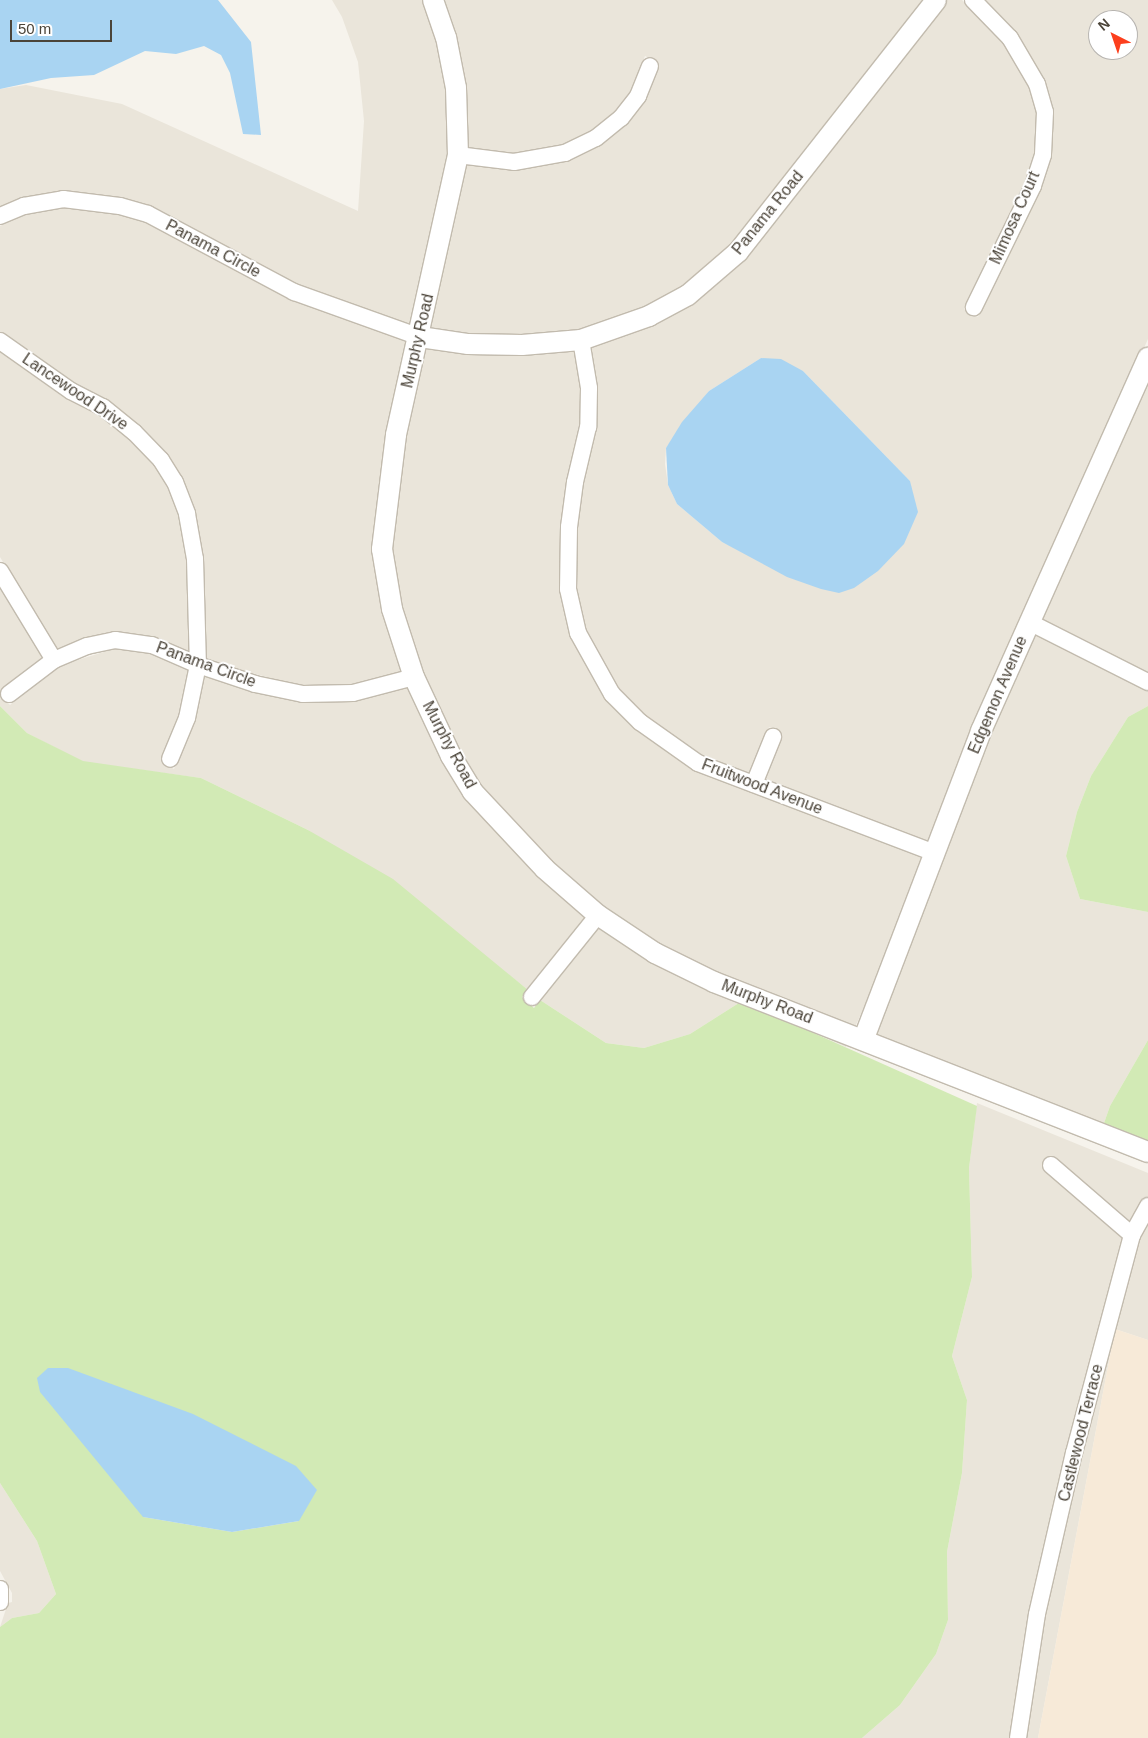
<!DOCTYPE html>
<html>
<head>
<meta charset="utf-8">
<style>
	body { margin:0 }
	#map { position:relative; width:1148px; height:1738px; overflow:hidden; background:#f6f3ec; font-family:Arial,sans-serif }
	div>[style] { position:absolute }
	.residential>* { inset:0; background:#eae5da }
	.commercial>* { inset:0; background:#f7ead8 }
	.green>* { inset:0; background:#d2eab5 }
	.water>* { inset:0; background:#a9d4f2 }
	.roads { filter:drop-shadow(1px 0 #c2bbae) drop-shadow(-1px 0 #c2bbae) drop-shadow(0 1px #c2bbae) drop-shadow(0 -1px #c2bbae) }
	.minor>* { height:16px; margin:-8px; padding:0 8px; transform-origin:8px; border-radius:8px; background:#fff }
	.tertiary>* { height:20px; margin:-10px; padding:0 10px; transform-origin:10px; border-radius:10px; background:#fff }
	span { translate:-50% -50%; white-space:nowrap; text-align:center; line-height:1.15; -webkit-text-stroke:4px #fff; paint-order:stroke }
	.street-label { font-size:16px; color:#4b4439 }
	.north { position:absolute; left:1088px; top:10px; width:50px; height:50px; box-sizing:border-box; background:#fff; border:1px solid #b7b4b0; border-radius:50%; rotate:319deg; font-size:14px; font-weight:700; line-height:20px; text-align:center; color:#4b4439 }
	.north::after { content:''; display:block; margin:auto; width:18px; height:22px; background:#fc3f1d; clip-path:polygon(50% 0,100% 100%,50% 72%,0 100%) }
	.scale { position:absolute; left:10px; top:20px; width:102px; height:22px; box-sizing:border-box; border:2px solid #4b4439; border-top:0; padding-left:6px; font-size:15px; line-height:18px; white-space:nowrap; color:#4b4439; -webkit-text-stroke:4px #fff; paint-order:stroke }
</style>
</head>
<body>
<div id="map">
	<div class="residential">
		<div style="clip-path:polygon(332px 0,426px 0,439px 38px,449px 88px,451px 154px,414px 327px,297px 285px,120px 198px,61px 192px,21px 199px,0 207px,0 89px,26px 85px,122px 104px,358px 211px,364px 121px,358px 62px,342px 17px)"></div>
		<div style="clip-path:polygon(441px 0,926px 0,733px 247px,683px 288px,645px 309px,578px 332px,521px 337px,467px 337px,429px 331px,464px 164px,514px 170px,538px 167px,569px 160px,600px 145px,626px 124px,644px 101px,659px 63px,645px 56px,631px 92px,615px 113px,592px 132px,562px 146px,513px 154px,465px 149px)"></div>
		<div style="clip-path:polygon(evenodd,946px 0,962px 0,1005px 42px,1030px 86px,1038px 112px,1035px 152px,1026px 182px,964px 309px,978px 317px,1040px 189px,1053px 133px,1053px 112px,1043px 81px,1029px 53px,1017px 34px,984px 0,1148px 0,1148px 339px,1025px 612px,930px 844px,764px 780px,782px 734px,769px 727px,749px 775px,701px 756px,645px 717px,618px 689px,586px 631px,575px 589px,574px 555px,589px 345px,744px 257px,946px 0,1098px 20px,1128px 20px,1128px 50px,1098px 50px,1098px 20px,946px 0,761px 358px,803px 371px,910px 481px,753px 556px,722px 542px,677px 504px,668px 485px,665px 464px,666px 448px,709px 391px,761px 358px)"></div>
		<div style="clip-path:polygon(65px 207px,119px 213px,146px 221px,293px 299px,411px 341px,377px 505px,405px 671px,352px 686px,303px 687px,205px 660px,202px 560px,182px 480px,74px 385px,0 332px,0 226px,27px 213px)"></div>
		<div style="clip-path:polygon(426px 345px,575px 348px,582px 387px,581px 425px,561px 525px,561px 590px,571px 634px,606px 697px,636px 727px,695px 769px,925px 857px,883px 966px,855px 1027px,716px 975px,636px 934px,550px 864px,479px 788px,438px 715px,399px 609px,389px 550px,404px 438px)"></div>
		<div style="clip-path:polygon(0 350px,68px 398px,100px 414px,130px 437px,155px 464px,169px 485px,180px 515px,187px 559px,190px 654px,85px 639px,56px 650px,0 557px)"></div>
		<div style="clip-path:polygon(1148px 377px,1148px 674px,1039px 619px)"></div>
		<div style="clip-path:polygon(0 584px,44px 657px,0 692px)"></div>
		<div style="clip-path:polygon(1033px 632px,1148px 690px,1148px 706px,1128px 717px,1091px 776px,1077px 812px,1066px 856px,1080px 899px,1148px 912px,1148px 1040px,1110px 1106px,1103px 1126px,874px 1034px,988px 734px)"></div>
		<div style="clip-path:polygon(117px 648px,151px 652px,189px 669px,180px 715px,161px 762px,174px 769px,194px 721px,203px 675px,254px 691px,410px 686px,425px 721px,588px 915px,528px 990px,457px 934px,308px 830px,201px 778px,83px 762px,27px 733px,0 706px,0 695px,10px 705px,35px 681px,58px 666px)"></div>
		<div style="clip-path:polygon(600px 925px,849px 1041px,846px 1047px,742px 1001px,690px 1034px,644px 1048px,606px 1043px,540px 1000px)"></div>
		<div style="clip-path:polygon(977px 1103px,1148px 1173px,1148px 1340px,1115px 1329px,1038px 1738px,862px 1738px,900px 1705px,936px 1654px,948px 1620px,947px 1552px,962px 1473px,967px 1400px,952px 1356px,972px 1277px,969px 1168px)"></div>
		<div style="clip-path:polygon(0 1483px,37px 1541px,56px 1594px,39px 1613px,12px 1618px,0 1627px,8px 1603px,12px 1602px,12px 1593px,0 1571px)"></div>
	</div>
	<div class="commercial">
		<div style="clip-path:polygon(1115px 1329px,1148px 1340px,1148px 1738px,1038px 1738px)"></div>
	</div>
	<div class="green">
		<div style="clip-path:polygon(evenodd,0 706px,27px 733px,83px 761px,201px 778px,308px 830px,393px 879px,528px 990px,522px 997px,534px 1008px,540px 1000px,606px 1043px,644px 1048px,690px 1034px,742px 1001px,977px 1106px,969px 1168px,972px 1277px,952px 1356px,967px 1400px,962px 1473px,947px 1552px,948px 1620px,936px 1654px,900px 1705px,862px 1738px,0 1738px,0 1627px,12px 1618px,39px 1613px,56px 1594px,37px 1541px,0 1483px,0 706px,143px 1517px,299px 1521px,232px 1532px,143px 1517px)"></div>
		<div style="clip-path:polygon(1148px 706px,1148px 912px,1080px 899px,1066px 856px,1077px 812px,1091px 776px,1128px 717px)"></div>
		<div style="clip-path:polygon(1148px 1040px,1148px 1144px,1103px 1126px,1110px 1106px)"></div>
	</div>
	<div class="water">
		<div style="clip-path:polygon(0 0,218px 0,251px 42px,261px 135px,243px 134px,230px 73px,221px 55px,204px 46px,176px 54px,145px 51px,94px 75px,51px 78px,0 89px)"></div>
		<div style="clip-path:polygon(761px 358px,781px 359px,803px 371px,910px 481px,918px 512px,904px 544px,878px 571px,854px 588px,839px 593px,821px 589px,787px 577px,722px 542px,677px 504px,668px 485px,666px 448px,682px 422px,709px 391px)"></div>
		<div style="clip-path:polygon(48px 1368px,68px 1368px,193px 1414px,296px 1466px,317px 1490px,299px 1521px,232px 1532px,143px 1517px,40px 1392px,37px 1378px)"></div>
	</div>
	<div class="roads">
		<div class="minor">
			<div style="left:973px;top:0;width:53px;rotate:45.8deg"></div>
			<div style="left:1010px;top:38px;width:53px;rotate:59.6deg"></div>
			<div style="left:1037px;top:84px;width:29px;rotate:74deg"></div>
			<div style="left:1045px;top:112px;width:43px;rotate:92.7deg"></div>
			<div style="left:1043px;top:155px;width:33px;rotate:108deg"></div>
			<div style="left:1033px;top:186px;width:135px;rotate:116deg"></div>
			<div style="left:458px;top:155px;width:56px;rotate:7.1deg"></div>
			<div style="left:514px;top:162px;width:52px;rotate:-10deg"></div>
			<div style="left:565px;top:153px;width:34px;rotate:-26deg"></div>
			<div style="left:596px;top:138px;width:32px;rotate:-39deg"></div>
			<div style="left:621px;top:118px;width:28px;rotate:-52deg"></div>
			<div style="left:638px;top:96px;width:32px;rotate:-68deg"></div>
			<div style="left:0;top:216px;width:26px;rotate:-23deg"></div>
			<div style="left:24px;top:206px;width:40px;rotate:-10deg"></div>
			<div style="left:63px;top:199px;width:57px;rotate:7deg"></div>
			<div style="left:120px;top:206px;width:29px;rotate:16deg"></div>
			<div style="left:148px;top:214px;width:166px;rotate:28.1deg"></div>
			<div style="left:294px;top:292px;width:134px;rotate:19.7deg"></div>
			<div style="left:581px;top:340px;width:49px;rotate:80.5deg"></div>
			<div style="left:589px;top:388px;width:39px;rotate:91deg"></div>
			<div style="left:588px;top:427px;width:57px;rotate:103.3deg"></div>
			<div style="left:575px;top:482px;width:45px;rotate:97.6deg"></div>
			<div style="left:569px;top:527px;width:62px;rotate:90.9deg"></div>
			<div style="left:568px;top:589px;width:45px;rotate:77.2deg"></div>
			<div style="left:578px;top:633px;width:70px;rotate:60.9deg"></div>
			<div style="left:612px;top:694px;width:40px;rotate:45deg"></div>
			<div style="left:640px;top:722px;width:71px;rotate:35.3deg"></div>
			<div style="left:698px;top:763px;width:254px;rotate:20.8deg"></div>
			<div style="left:0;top:341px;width:87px;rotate:35.2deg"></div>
			<div style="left:71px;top:391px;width:36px;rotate:27deg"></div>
			<div style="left:103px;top:407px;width:40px;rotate:39deg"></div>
			<div style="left:134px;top:432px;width:39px;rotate:46deg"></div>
			<div style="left:161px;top:460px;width:26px;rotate:58deg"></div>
			<div style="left:175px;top:482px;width:34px;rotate:69deg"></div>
			<div style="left:187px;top:514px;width:46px;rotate:79.9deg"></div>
			<div style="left:195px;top:559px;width:106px;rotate:88.4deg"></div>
			<div style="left:198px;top:665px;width:54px;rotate:101.7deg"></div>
			<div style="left:187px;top:718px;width:44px;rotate:112.5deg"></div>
			<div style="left:0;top:571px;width:104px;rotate:58.8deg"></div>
			<div style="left:1029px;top:622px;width:133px;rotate:26.8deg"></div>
			<div style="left:9px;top:694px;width:56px;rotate:-37.1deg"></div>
			<div style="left:54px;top:660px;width:36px;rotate:-23deg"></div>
			<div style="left:87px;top:646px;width:29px;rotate:-12deg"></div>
			<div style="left:115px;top:640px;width:37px;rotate:8deg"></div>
			<div style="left:152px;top:645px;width:50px;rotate:23.5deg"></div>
			<div style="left:198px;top:665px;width:60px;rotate:18.4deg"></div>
			<div style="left:255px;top:684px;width:49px;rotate:11.8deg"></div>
			<div style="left:303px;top:694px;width:50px;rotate:-1.1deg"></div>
			<div style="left:353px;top:693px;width:63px;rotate:-14.7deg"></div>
			<div style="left:754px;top:784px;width:51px;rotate:-68deg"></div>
			<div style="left:532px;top:997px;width:105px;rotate:-51.2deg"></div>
			<div style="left:1132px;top:1235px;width:33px;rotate:-61deg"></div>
			<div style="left:0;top:1589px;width:13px;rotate:90deg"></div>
			<div style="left:1018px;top:1738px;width:125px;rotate:-81.3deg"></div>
			<div style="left:1037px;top:1614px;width:165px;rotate:-77.1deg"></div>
			<div style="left:1074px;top:1453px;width:226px;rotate:-75.1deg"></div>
			<div style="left:1132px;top:1235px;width:107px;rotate:-139.2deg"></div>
		</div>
		<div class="tertiary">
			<div style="left:433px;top:0;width:39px;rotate:71deg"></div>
			<div style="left:446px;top:37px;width:52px;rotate:78.9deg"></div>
			<div style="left:456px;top:88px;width:67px;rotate:88.3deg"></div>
			<div style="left:458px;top:155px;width:287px;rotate:102.5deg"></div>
			<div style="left:396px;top:435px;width:115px;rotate:97deg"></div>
			<div style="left:382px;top:549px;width:61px;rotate:80.5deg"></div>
			<div style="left:392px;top:609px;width:71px;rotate:72.1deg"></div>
			<div style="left:414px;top:677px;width:87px;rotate:64.9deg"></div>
			<div style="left:451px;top:756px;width:42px;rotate:58.6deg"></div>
			<div style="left:473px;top:792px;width:105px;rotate:46.9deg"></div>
			<div style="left:545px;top:869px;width:70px;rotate:41deg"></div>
			<div style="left:598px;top:915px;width:69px;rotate:33.7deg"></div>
			<div style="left:655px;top:953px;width:66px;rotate:26.2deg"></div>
			<div style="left:714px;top:982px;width:466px;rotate:21.4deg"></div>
			<div style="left:420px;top:337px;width:49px;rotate:8.3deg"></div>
			<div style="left:468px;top:344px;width:54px;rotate:1.1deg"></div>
			<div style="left:522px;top:345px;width:59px;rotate:-4.8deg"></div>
			<div style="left:581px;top:340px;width:72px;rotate:-19.4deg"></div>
			<div style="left:649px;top:316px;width:44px;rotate:-28.3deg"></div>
			<div style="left:688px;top:295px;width:66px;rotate:-40.7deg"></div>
			<div style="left:738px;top:252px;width:320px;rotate:-51.8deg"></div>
			<div style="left:864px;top:1038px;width:329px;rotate:-69.1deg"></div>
			<div style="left:981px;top:731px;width:409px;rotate:-65.9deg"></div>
		</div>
	</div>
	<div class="street-label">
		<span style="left:768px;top:213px;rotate:-51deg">Panama Road</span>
		<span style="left:1015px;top:218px;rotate:-66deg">Mimosa Court</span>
		<span style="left:213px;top:249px;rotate:28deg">Panama Circle</span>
		<span style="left:418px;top:341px;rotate:-77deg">Murphy Road</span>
		<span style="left:75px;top:392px;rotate:34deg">Lancewood Drive</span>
		<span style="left:206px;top:665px;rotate:20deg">Panama Circle</span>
		<span style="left:998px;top:695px;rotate:-67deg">Edgemon Avenue</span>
		<span style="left:449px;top:745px;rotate:62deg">Murphy Road</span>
		<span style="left:762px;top:787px;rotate:21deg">Fruitwood Avenue</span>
		<span style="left:767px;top:1002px;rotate:21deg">Murphy Road</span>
		<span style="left:1081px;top:1433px;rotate:-76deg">Castlewood Terrace</span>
	</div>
	<div class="north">N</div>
	<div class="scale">50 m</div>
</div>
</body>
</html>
